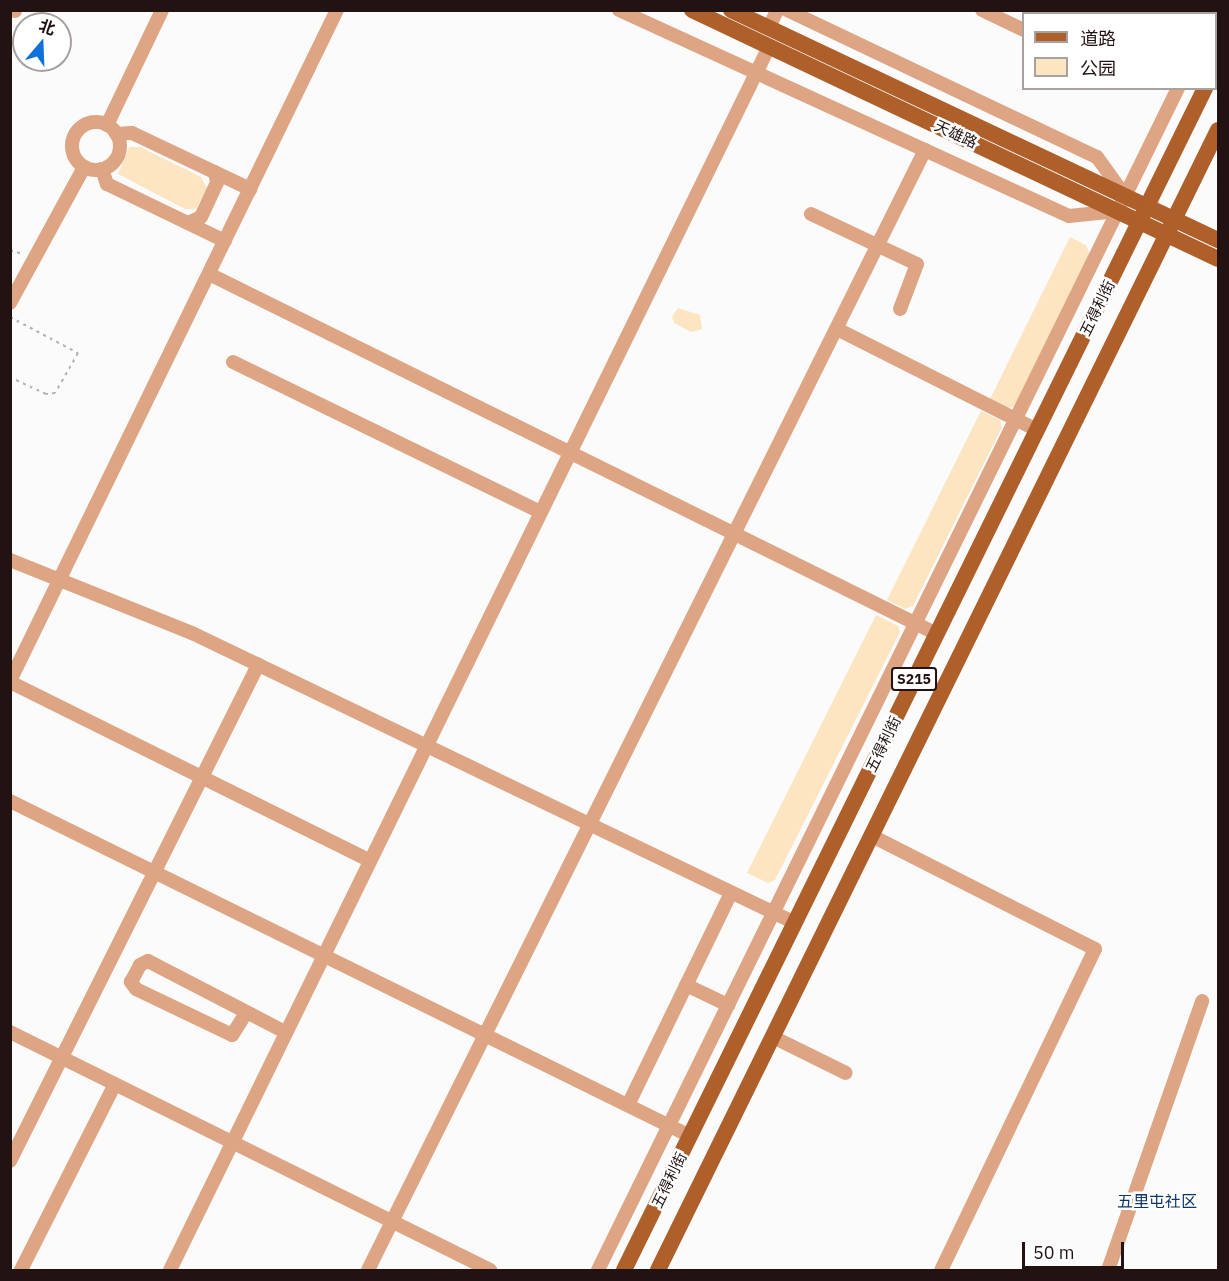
<!DOCTYPE html>
<html>
<head>
<meta charset="utf-8">
<style>
	body { margin:0 }
	#map { position:relative; width:1229px; height:1281px; overflow:hidden; background:#fbfbfb; font-family:"IBM Plex Sans","Noto Sans SC",sans-serif }
	div>[style] { position:absolute }
	.green>* { inset:0; background:#fde5c1 }
	.path>* { height:2px; margin-top:-1px; transform-origin:0; background:repeating-linear-gradient(90deg,#b7b2b2 0 3px,transparent 0 7.5px) }
	.minor>* { height:14px; margin:-7px; padding:0 7px; transform-origin:7px; border-radius:7px; background:#dda584 }
	.minor>.ring { margin:-7px; padding:0; box-sizing:content-box; background:none; border:14px solid #dda584; border-radius:50% }
	.major>* { height:16px; margin:-8px; padding:0 8px; transform-origin:8px; border-radius:8px; background:#ae5f2a }
	span { translate:-50% -50%; white-space:nowrap; text-align:center; line-height:1.15; -webkit-text-stroke:5px #fff; paint-order:stroke }
	.shield-label span { padding:2px 4px; background:#fff; border:2px solid; border-radius:4px; -webkit-text-stroke-width:0 }
	.shield-label { font-size:14px; color:#221312; font-weight:700 }
	.street-label { font-size:15px; color:#221312 }
	.neighbourhood-label { font-size:16px; color:#0b376a }
	.frame { position:absolute; inset:0; border:12px solid #221312; pointer-events:none }
	.legend { position:absolute; left:1022px; top:12px; width:195px; height:78px; box-sizing:border-box; background:#fff; border:2px solid #a7a1a0; margin:0; padding:8px 10px; list-style:none; font-size:18px; color:#221312 }
	.legend li { display:flex; align-items:center; gap:12px; height:30px }
	.legend b { width:30px; border:2px solid #a7a1a0 }
	.north { position:absolute; left:12px; top:12px; width:60px; height:60px; box-sizing:border-box; background:#fff; border:2px solid #a7a1a0; border-radius:50%; rotate:19deg; font-size:16px; font-weight:700; line-height:24px; text-align:center; color:#221312 }
	.north::after { content:''; display:block; margin:auto; width:21px; height:27px; background:#0f72db; clip-path:polygon(50% 0,100% 100%,50% 72%,0 100%) }
	.scale { position:absolute; left:1022px; top:1242px; width:102px; height:27px; box-sizing:border-box; border:3px solid #221312; border-top:0; padding-left:8px; font-size:18px; line-height:21px; white-space:nowrap; color:#221312; -webkit-text-stroke:4px #fff; paint-order:stroke }
</style>
</head>
<body>
<div id="map">
	<div class="green">
		<div style="clip-path:polygon(129px 147px,140px 147px,201px 177px,207px 188px,196px 209px,185px 209px,118px 174px)"></div>
		<div style="clip-path:polygon(1070px 237px,1086px 245px,1090px 255px,1015px 406px,1009px 408px,990px 399px)"></div>
		<div style="clip-path:polygon(678px 308px,700px 315px,702px 329px,691px 332px,674px 323px,672px 317px)"></div>
		<div style="clip-path:polygon(981px 411px,1000px 420px,1002px 427px,913px 606px,905px 609px,887px 600px)"></div>
		<div style="clip-path:polygon(876px 615px,898px 626px,900px 632px,775px 880px,768px 883px,747px 873px)"></div>
	</div>
	<div class="path">
		<div style="left:10px;top:250px;width:13px;rotate:18deg"></div>
		<div style="left:10px;top:317px;width:77px;rotate:27.9deg"></div>
		<div style="left:78px;top:353px;width:46px;rotate:119.9deg"></div>
		<div style="left:55px;top:393px;width:9px;rotate:174deg"></div>
		<div style="left:46px;top:394px;width:40px;rotate:-155deg"></div>
	</div>
	<div class="minor">
		<div style="left:619px;top:10px;width:495px;rotate:24.6deg"></div>
		<div style="left:1069px;top:216px;width:49px;rotate:-5.8deg"></div>
		<div style="left:787px;top:10px;width:343px;rotate:25.4deg"></div>
		<div style="left:1097px;top:157px;width:48px;rotate:54.3deg"></div>
		<div style="left:982px;top:10px;width:47px;rotate:25.5deg"></div>
		<div style="left:15px;top:11px;width:1px;rotate:-90deg"></div>
		<div style="left:1215px;top:14px;width:4px;rotate:-63deg"></div>
		<div style="left:769px;top:28px;width:20px;rotate:-66deg"></div>
		<div class="ring" style="left:72px;top:122px;width:34px;height:34px"></div>
		<div style="left:107px;top:125px;width:127px;rotate:-64.4deg"></div>
		<div style="left:116px;top:134px;width:16px;rotate:-4deg"></div>
		<div style="left:132px;top:133px;width:131px;rotate:25.4deg"></div>
		<div style="left:102px;top:169px;width:16px;rotate:72deg"></div>
		<div style="left:107px;top:184px;width:131px;rotate:25.8deg"></div>
		<div style="left:811px;top:214px;width:117px;rotate:25.3deg"></div>
		<div style="left:917px;top:264px;width:48px;rotate:110.7deg"></div>
		<div style="left:188px;top:223px;width:14px;rotate:-25deg"></div>
		<div style="left:201px;top:217px;width:38px;rotate:-65deg"></div>
		<div style="left:217px;top:182px;width:10px;rotate:-101deg"></div>
		<div style="left:209px;top:274px;width:812px;rotate:26.31deg"></div>
		<div style="left:10px;top:303px;width:155px;rotate:-61.4deg"></div>
		<div style="left:837px;top:329px;width:224px;rotate:26.8deg"></div>
		<div style="left:233px;top:362px;width:342px;rotate:26deg"></div>
		<div style="left:10px;top:560px;width:196px;rotate:21.9deg"></div>
		<div style="left:192px;top:633px;width:669px;rotate:25.68deg"></div>
		<div style="left:10px;top:681px;width:746px;rotate:-64.02deg"></div>
		<div style="left:10px;top:682px;width:401px;rotate:26.4deg"></div>
		<div style="left:10px;top:801px;width:758px;rotate:26.23deg"></div>
		<div style="left:872px;top:836px;width:250px;rotate:26.9deg"></div>
		<div style="left:1095px;top:949px;width:356px;rotate:115.6deg"></div>
		<div style="left:686px;top:985px;width:47px;rotate:25.5deg"></div>
		<div style="left:246px;top:1013px;width:26px;rotate:122deg"></div>
		<div style="left:232px;top:1035px;width:106px;rotate:-154.4deg"></div>
		<div style="left:136px;top:989px;width:9px;rotate:-126deg"></div>
		<div style="left:131px;top:982px;width:19px;rotate:-62deg"></div>
		<div style="left:140px;top:965px;width:9px;rotate:-27deg"></div>
		<div style="left:148px;top:961px;width:154px;rotate:27.4deg"></div>
		<div style="left:10px;top:1032px;width:536px;rotate:26.37deg"></div>
		<div style="left:773px;top:1037px;width:81px;rotate:26.3deg"></div>
		<div style="left:628px;top:1105px;width:236px;rotate:-64.1deg"></div>
		<div style="left:10px;top:1161px;width:555px;rotate:-63.43deg"></div>
		<div style="left:21px;top:1270px;width:208px;rotate:-63.2deg"></div>
		<div style="left:170px;top:1270px;width:1362px;rotate:-63.91deg"></div>
		<div style="left:368px;top:1270px;width:1251px;rotate:-63.56deg"></div>
		<div style="left:598px;top:1270px;width:1317px;rotate:-63.86deg"></div>
		<div style="left:1108px;top:1270px;width:285px;rotate:-70.7deg"></div>
	</div>
	<div class="major">
		<div style="left:692px;top:10px;width:582px;rotate:25.33deg"></div>
		<div style="left:731px;top:10px;width:539px;rotate:25.28deg"></div>
		<div style="left:1216px;top:67px;width:6px;rotate:-72deg"></div>
		<div style="left:624px;top:1270px;width:1317px;rotate:-63.82deg"></div>
		<div style="left:658px;top:1270px;width:1270px;rotate:-63.84deg"></div>
	</div>
	<div class="shield-label">
		<span style="left:914px;top:679px">S215</span>
	</div>
	<div class="street-label">
		<span style="left:956px;top:134px;rotate:25deg">天雄路</span>
		<span style="left:1097px;top:308px;rotate:-64deg">五得利街</span>
		<span style="left:883px;top:744px;rotate:-64deg">五得利街</span>
		<span style="left:669px;top:1180px;rotate:-64deg">五得利街</span>
	</div>
	<div class="neighbourhood-label">
		<span style="left:1157px;top:1201px">五里屯社区</span>
	</div>
	<div class="frame"></div>
	<ul class="legend">
	<li><b style="height:8px;background:#ae5f2a"></b>道路</li>
	<li><b style="height:16px;background:#fde5c1"></b>公园</li>
	</ul>
	<div class="north">北</div>
	<div class="scale">50 m</div>
</div>
</body>
</html>
